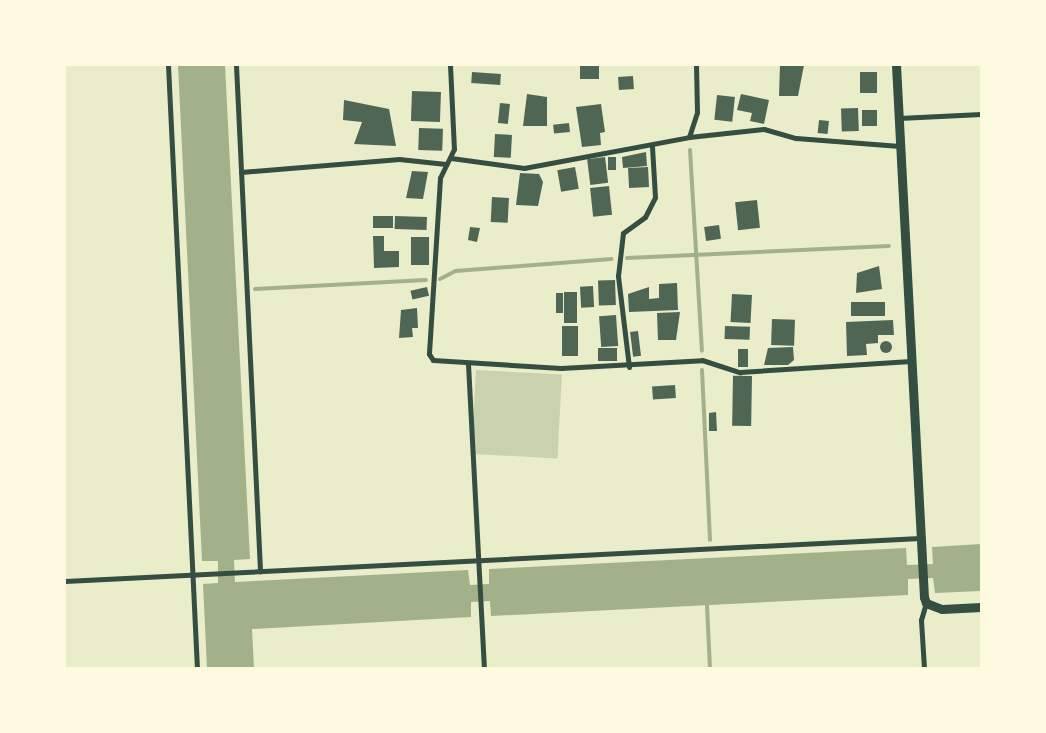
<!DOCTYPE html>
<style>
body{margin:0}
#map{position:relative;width:1046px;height:733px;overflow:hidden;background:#e9edc9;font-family:"Titillium Web",sans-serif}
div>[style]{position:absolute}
.green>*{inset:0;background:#cad2ad;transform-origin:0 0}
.water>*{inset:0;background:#a3b18a}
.stream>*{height:4px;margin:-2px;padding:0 2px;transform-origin:2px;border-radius:2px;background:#a3b18a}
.building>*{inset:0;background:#4f6655;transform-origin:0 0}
.round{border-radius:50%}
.minor>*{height:5px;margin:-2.5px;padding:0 2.5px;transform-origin:2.5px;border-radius:2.5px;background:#344e41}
.tertiary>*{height:9px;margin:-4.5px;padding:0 4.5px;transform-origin:4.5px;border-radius:4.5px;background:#344e41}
span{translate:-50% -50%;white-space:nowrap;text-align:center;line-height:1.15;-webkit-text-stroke:4.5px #fefae0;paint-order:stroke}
.frame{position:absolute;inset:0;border:66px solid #fefae0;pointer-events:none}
</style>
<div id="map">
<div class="green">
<i style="left:476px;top:370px;width:86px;height:84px;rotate:3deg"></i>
</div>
<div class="water">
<i style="clip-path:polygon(178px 65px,225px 65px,250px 559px,234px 560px,235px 582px,468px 570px,470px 585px,489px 584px,489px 569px,906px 548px,907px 565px,933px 564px,932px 547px,981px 544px,981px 591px,935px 593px,933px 578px,908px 579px,908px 595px,491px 616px,490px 601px,471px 602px,471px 617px,252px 629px,254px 668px,207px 668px,203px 584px,218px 583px,218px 561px,202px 561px)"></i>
</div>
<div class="stream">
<i style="left:690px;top:150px;width:201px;rotate:86.6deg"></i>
<i style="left:627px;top:258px;width:262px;rotate:-2.6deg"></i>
<i style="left:440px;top:279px;width:18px;rotate:-27deg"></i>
<i style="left:456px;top:271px;width:156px;rotate:-4.4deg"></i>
<i style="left:255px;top:289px;width:171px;rotate:-3deg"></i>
<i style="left:702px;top:370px;width:170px;rotate:87.3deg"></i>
<i style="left:707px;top:605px;width:63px;rotate:87.3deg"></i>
</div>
<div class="building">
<i style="left:580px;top:65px;width:19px;height:14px"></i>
<i style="clip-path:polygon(780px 65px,804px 65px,798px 96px,779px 96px)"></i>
<i style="left:472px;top:72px;width:29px;height:11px;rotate:4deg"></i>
<i style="left:860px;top:72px;width:17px;height:21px"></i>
<i style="left:633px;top:76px;width:13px;height:15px;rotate:86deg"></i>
<i style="left:412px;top:91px;width:29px;height:30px;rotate:2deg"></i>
<i style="clip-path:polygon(527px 94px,547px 97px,547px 126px,523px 126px)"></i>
<i style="clip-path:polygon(741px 94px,769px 100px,764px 124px,750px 121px,752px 113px,737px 110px)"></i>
<i style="left:717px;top:95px;width:18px;height:25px;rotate:6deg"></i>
<i style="clip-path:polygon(344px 100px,389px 109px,396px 146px,354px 144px,362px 122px,343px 120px)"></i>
<i style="left:500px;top:103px;width:10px;height:20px;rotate:6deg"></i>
<i style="clip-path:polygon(601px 104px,605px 132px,600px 133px,601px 145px,582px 147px,576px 107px)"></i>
<i style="left:858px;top:108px;width:23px;height:17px;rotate:88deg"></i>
<i style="left:877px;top:110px;width:16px;height:15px;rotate:90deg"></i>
<i style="left:819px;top:120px;width:10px;height:13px;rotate:6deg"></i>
<i style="left:569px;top:123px;width:9px;height:16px;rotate:84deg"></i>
<i style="left:419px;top:128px;width:24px;height:22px;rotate:2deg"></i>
<i style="left:495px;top:134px;width:17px;height:23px;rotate:3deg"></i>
<i style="clip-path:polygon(646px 152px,647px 166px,623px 168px,622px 157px)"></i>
<i style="left:605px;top:157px;width:26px;height:18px;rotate:83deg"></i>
<i style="left:608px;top:157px;width:8px;height:13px"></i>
<i style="left:575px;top:167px;width:22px;height:18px;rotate:80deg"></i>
<i style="left:648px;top:167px;width:20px;height:20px;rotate:87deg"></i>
<i style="clip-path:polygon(412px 171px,428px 172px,423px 199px,406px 198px)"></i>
<i style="clip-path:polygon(520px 173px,539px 174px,543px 182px,538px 206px,516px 205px)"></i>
<i style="left:609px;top:186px;width:29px;height:19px;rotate:84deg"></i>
<i style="left:492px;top:197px;width:17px;height:25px;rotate:3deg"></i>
<i style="left:757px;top:200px;width:28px;height:22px;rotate:84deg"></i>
<i style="left:373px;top:216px;width:20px;height:12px"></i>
<i style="left:395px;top:216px;width:32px;height:13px;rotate:2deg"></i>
<i style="left:719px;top:225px;width:14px;height:15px;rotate:82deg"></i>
<i style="clip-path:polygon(470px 227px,480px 228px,477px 242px,468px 240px)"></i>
<i style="clip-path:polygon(373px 236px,384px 236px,384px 251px,399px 251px,399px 267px,374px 268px)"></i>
<i style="left:411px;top:237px;width:18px;height:28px"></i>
<i style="clip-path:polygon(879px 266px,882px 289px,856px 293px,857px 273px)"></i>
<i style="left:615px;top:280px;width:25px;height:17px;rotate:88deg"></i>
<i style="clip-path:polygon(677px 283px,678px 310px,629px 312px,628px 294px,649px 287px,649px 299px,659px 298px,659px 284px)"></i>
<i style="left:593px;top:286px;width:21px;height:13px;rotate:87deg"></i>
<i style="left:427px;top:287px;width:9px;height:17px;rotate:77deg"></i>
<i style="left:564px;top:292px;width:13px;height:31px"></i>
<i style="left:556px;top:293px;width:7px;height:20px"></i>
<i style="left:732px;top:294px;width:20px;height:28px;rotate:3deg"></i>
<i style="left:851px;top:302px;width:34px;height:14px"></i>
<i style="clip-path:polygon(417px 308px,418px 328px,412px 328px,413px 337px,399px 338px,401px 310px)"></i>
<i style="clip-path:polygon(680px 312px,676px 340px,658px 340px,657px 313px)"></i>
<i style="left:616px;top:315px;width:31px;height:17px;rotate:86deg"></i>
<i style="left:772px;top:319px;width:23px;height:26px;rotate:2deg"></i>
<i style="clip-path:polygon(893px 320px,894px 335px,878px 335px,878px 343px,866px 344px,867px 355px,847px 356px,846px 322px)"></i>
<i style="left:562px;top:326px;width:16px;height:30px"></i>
<i style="left:725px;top:326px;width:25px;height:13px;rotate:2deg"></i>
<i style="left:638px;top:331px;width:25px;height:8px;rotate:83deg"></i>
<i class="round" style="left:880px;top:341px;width:12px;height:12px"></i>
<i style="clip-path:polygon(793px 347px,794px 360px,788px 365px,764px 365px,768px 348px)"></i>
<i style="left:617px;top:348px;width:13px;height:19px;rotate:90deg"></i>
<i style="left:738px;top:349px;width:10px;height:18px"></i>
<i style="left:752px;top:376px;width:50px;height:19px;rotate:91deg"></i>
<i style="left:675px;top:385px;width:13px;height:23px;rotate:86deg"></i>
<i style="clip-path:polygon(716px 412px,717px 431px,709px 431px,709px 413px)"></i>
</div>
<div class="minor">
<i style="left:168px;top:65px;width:604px;rotate:87.25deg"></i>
<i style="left:236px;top:65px;width:507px;rotate:87.28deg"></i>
<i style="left:450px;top:65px;width:84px;rotate:87.3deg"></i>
<i style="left:454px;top:149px;width:32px;rotate:116deg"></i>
<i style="left:440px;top:178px;width:176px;rotate:93.6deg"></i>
<i style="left:429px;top:354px;width:7px;rotate:56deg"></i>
<i style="left:433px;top:360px;width:128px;rotate:3.6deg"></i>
<i style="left:561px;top:368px;width:141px;rotate:-3.2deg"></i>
<i style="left:702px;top:360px;width:40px;rotate:18deg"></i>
<i style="left:740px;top:372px;width:171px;rotate:-3.7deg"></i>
<i style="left:899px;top:118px;width:82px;rotate:-2.8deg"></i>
<i style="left:689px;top:137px;width:26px;rotate:-72deg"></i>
<i style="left:697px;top:112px;width:47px;rotate:-91.2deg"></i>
<i style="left:451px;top:158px;width:74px;rotate:7.8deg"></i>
<i style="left:524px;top:168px;width:168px;rotate:-10.6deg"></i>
<i style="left:689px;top:137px;width:75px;rotate:-6.1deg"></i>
<i style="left:764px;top:129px;width:33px;rotate:16deg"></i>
<i style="left:796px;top:138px;width:104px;rotate:4.4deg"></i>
<i style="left:241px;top:172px;width:159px;rotate:-4.7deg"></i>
<i style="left:399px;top:159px;width:47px;rotate:6.1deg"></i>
<i style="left:468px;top:364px;width:304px;rotate:87deg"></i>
<i style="left:629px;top:367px;width:92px;rotate:-96.9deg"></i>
<i style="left:618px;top:276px;width:43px;rotate:-83.4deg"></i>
<i style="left:623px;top:233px;width:27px;rotate:-36deg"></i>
<i style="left:645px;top:217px;width:22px;rotate:-63deg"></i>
<i style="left:655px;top:197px;width:50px;rotate:-93.4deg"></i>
<i style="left:65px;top:581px;width:856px;rotate:-2.88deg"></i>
<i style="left:924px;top:668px;width:48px;rotate:-93.6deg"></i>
<i style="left:921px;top:620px;width:18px;rotate:-74deg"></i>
</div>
<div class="tertiary">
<i style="left:896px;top:65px;width:533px;rotate:86.99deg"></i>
<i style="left:924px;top:597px;width:6px;rotate:72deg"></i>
<i style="left:926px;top:603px;width:17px;rotate:21deg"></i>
<i style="left:942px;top:609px;width:39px;rotate:-3deg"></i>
</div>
<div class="frame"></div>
</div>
